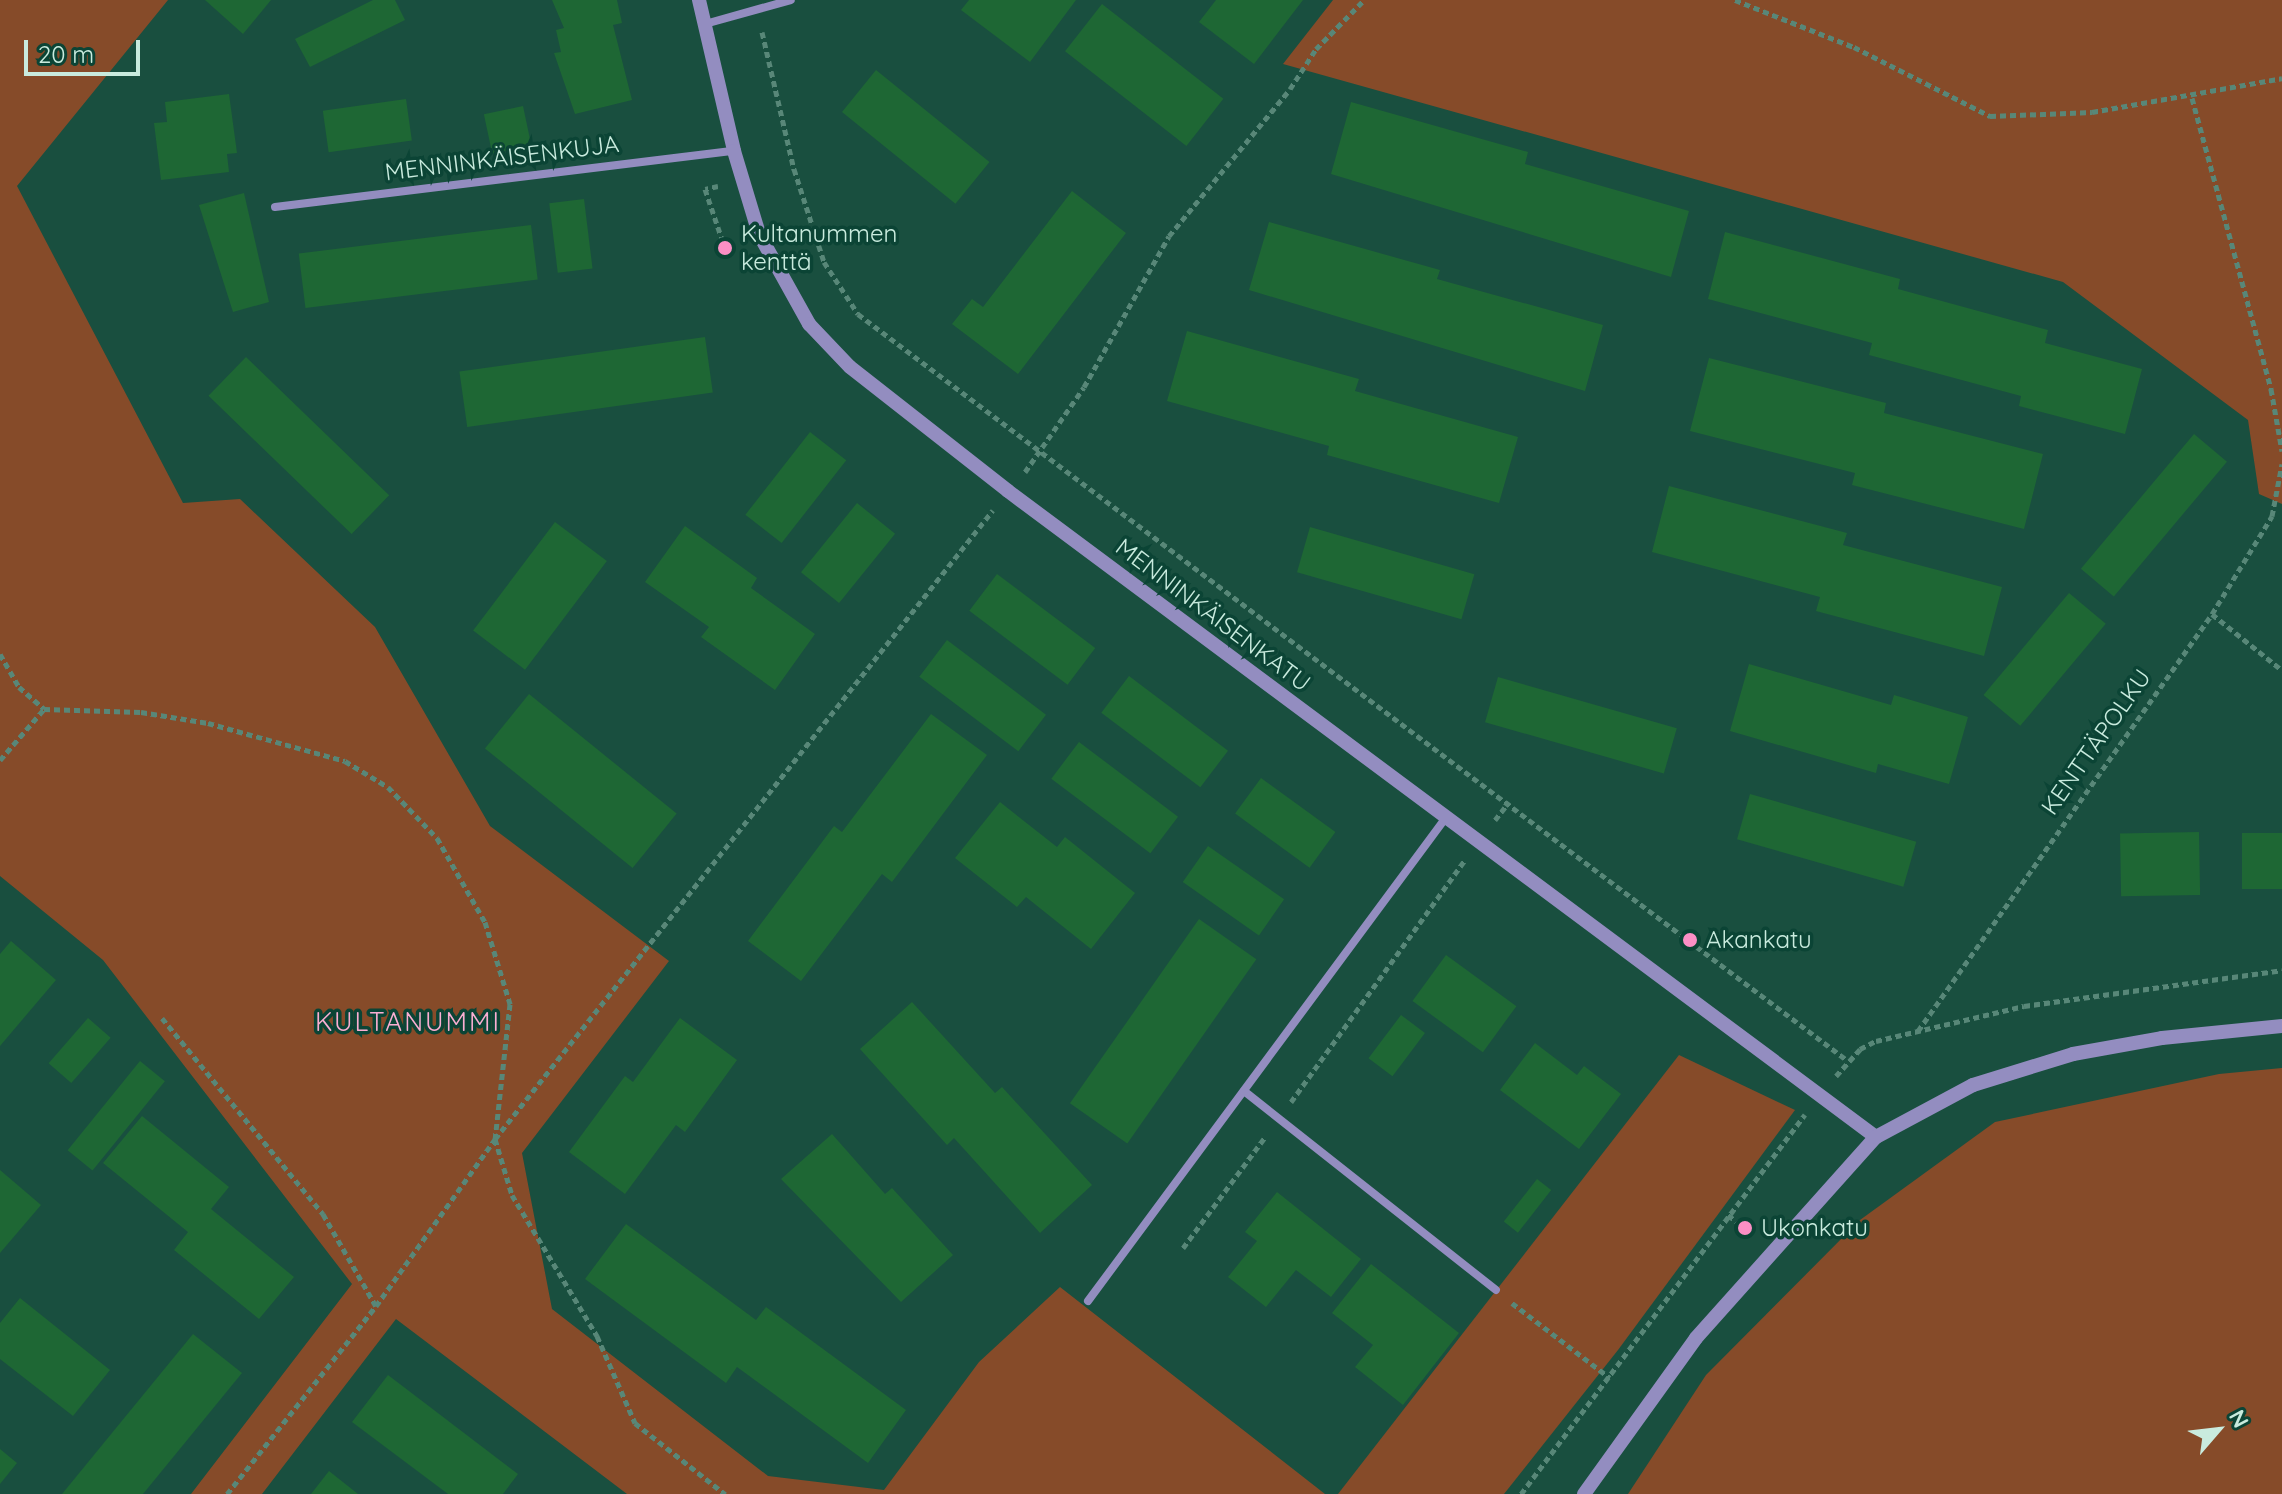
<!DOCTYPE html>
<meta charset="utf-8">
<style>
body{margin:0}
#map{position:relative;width:2282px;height:1494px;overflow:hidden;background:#194f3f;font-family:Quicksand,sans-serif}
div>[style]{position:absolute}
.green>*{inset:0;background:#864b29}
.building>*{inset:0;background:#1e6734;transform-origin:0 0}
.path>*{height:5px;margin-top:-2.5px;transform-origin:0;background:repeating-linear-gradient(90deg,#588778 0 6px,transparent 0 10px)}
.minor>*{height:8px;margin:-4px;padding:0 4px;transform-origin:4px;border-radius:4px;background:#938dc0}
.tertiary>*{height:14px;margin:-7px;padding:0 7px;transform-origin:7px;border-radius:7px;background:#938dc0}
.dots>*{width:22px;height:22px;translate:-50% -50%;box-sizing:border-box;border:4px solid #0b4435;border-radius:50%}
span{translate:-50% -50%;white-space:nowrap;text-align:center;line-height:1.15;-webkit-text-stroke:7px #0b4435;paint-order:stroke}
.street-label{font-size:24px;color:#c9ebde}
.poi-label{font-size:24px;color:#c9ebde}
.left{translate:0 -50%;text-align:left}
.neighbourhood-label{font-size:26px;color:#faaed2;letter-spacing:2px}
.north{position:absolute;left:2178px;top:1390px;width:80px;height:80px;-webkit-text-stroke:6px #0b4435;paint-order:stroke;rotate:62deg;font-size:22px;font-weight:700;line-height:32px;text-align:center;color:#c9ebde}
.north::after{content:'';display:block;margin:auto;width:28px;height:36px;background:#c9ebde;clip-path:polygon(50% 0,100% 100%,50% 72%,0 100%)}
.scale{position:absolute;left:24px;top:40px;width:116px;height:36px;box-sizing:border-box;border:4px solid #c9ebde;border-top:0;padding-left:10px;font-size:24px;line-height:28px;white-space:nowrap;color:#c9ebde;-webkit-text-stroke:6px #0b4435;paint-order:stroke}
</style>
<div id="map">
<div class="green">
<i style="clip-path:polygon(0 0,168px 0,17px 186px,183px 503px,240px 499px,375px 627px,490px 826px,669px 961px,522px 1153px,552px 1309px,768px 1476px,884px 1490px,979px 1362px,1060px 1287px,1325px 1494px,627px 1494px,396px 1319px,262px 1494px,191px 1494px,352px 1284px,103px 960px,0 876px)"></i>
<i style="clip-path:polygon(1333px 0,2282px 0,2282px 504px,2259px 494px,2248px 420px,2063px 282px,1283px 64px)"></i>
<i style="clip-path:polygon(1679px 1055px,1795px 1110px,1618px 1350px,1504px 1494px,1338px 1494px)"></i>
<i style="clip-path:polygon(2282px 1068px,2282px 1494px,1628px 1494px,1706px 1375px,1860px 1220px,1995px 1122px,2219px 1074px)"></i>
</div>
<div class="building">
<i style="clip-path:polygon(205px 0,271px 0,243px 34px)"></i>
<i style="clip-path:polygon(373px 0,395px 0,405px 20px,310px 67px,295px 39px)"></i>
<i style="clip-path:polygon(552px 0,617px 0,622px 23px,613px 25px,632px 100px,575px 114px,554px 53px,561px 52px,556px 30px,564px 28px)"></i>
<i style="clip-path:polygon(969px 0,1076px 0,1030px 62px,961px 10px)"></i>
<i style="clip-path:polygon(1216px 0,1303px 0,1254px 64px,1199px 22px)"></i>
<i style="left:1102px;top:4px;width:154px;height:60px;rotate:38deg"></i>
<i style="left:876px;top:70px;width:146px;height:54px;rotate:39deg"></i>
<i style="clip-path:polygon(229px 94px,237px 153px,227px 154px,229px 172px,161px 180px,154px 123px,167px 122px,165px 102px)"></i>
<i style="left:406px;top:99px;width:42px;height:84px;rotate:82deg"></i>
<i style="clip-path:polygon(1351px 102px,1528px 152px,1525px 164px,1689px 211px,1671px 277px,1331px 174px)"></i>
<i style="left:523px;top:106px;width:40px;height:40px;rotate:78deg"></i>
<i style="clip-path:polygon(1072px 191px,1126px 233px,1018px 374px,952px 324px,972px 299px,983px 307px)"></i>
<i style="clip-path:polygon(244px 193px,269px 302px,233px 312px,199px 205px)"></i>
<i style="left:584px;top:199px;width:70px;height:35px;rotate:83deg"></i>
<i style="clip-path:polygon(1269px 222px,1440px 270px,1437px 279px,1603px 325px,1585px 391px,1249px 290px)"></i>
<i style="left:531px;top:225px;width:55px;height:234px;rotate:83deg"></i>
<i style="clip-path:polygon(1725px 232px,1900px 279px,1898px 289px,2048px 330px,2045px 343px,2142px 369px,2125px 434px,2019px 406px,2021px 396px,1869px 355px,1872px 343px,1708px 299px)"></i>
<i style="clip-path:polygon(1187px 331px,1359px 379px,1355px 391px,1518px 437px,1499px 503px,1327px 455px,1329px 446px,1167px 401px)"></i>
<i style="left:705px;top:337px;width:56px;height:248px;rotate:82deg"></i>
<i style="left:246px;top:357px;width:199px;height:54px;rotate:44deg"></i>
<i style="clip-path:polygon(1709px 358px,1886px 403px,1884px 413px,2043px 454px,2024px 529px,1852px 485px,1855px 473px,1690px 431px)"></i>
<i style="left:810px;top:432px;width:46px;height:105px;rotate:38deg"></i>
<i style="left:2194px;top:434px;width:43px;height:176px;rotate:40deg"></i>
<i style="clip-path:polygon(1669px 486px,1847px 533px,1843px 545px,2002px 587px,1984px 656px,1816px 611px,1820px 597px,1652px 552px)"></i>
<i style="left:857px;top:503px;width:49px;height:89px;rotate:39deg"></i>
<i style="left:555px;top:522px;width:65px;height:136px;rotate:37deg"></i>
<i style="clip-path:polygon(685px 526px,757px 578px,751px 588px,815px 634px,775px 690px,701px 637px,709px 627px,645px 582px)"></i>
<i style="left:1310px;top:527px;width:171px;height:47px;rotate:16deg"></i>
<i style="left:997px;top:574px;width:123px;height:46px;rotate:37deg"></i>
<i style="left:2069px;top:593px;width:48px;height:133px;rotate:40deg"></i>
<i style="left:947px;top:640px;width:124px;height:46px;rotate:37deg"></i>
<i style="clip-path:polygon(1749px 664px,1891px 705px,1894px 695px,1968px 717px,1949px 784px,1878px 764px,1876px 773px,1730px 731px)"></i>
<i style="left:1129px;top:676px;width:124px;height:46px;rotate:37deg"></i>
<i style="left:1498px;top:677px;width:186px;height:47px;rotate:16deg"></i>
<i style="left:529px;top:694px;width:190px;height:70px;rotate:39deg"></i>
<i style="clip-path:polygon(931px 714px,987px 755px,892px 882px,882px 874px,801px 981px,748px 941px,834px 826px,842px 832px)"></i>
<i style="left:1079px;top:742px;width:124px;height:46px;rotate:37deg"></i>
<i style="left:1261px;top:778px;width:92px;height:44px;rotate:36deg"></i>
<i style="left:1750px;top:794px;width:173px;height:47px;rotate:16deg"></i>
<i style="clip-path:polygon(1000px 802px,1057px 847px,1065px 837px,1135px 893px,1091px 949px,1026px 897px,1017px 907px,955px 858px)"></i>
<i style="left:2199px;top:832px;width:63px;height:79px;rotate:89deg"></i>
<i style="left:2242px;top:833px;width:40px;height:56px"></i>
<i style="left:1208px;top:846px;width:93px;height:44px;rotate:35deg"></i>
<i style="left:1199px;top:919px;width:70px;height:225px;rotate:35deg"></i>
<i style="clip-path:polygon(11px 941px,56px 980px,0 1046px,0 954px)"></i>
<i style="left:1446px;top:955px;width:87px;height:57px;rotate:36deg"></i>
<i style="clip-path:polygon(912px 1002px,995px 1093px,1002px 1087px,1092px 1185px,1040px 1233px,954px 1138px,947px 1145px,860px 1049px)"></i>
<i style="left:1401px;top:1015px;width:30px;height:54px;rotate:37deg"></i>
<i style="left:88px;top:1018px;width:30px;height:60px;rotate:41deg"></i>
<i style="clip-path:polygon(680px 1018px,737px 1060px,685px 1132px,676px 1125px,625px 1194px,569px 1152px,625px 1076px,633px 1082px)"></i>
<i style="clip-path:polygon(1535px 1043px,1577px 1075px,1584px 1066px,1621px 1094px,1579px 1149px,1500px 1090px)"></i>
<i style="left:140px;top:1061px;width:32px;height:115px;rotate:39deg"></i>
<i style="clip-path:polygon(142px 1116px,229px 1187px,211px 1209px,294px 1277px,259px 1319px,174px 1250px,188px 1232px,103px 1163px)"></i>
<i style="clip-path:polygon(832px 1134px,885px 1194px,892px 1188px,953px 1255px,901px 1302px,781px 1179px)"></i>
<i style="clip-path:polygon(0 1170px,41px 1205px,0 1253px)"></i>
<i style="left:1537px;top:1179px;width:18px;height:54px;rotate:38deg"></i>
<i style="clip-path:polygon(1277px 1192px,1361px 1259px,1331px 1297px,1296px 1270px,1266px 1307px,1228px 1277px,1257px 1241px,1245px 1232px)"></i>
<i style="clip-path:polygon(626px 1224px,756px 1320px,766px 1307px,906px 1410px,868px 1463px,737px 1367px,726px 1383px,585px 1279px)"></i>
<i style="clip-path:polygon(1371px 1264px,1459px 1333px,1403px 1405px,1355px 1367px,1373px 1345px,1332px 1313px)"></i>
<i style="clip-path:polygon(20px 1298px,110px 1370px,73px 1416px,0 1359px,0 1323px)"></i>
<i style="clip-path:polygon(193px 1334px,242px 1373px,143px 1494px,62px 1494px)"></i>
<i style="clip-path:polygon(388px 1375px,518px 1474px,503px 1494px,448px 1494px,352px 1422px)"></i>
<i style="clip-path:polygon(0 1449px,17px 1463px,0 1484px)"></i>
<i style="clip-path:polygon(329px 1471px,358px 1494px,311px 1494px)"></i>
</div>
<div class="path">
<i style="left:1735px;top:0;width:128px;rotate:21.6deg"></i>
<i style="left:1854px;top:47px;width:153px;rotate:26.9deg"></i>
<i style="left:1990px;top:116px;width:102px;rotate:-2.2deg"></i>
<i style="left:2092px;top:112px;width:193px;rotate:-10.1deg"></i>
<i style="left:762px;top:32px;width:141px;rotate:76.9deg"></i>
<i style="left:794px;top:169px;width:98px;rotate:72.1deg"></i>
<i style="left:824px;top:262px;width:62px;rotate:56.8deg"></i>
<i style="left:858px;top:314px;width:1239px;rotate:37.03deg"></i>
<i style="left:2192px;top:98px;width:302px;rotate:74.8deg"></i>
<i style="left:2271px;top:389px;width:63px;rotate:79.9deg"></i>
<i style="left:718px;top:186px;width:13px;rotate:167deg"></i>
<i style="left:705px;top:189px;width:62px;rotate:71.3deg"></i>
<i style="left:1025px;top:472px;width:103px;rotate:-55.2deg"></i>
<i style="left:1084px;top:387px;width:173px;rotate:-60.6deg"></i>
<i style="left:1169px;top:236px;width:190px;rotate:-50.5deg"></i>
<i style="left:1290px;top:89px;width:48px;rotate:-57deg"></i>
<i style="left:1316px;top:49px;width:69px;rotate:-45.6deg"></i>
<i style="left:2212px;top:614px;width:90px;rotate:38.7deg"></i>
<i style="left:0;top:654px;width:38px;rotate:60deg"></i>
<i style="left:19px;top:687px;width:33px;rotate:41deg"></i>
<i style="left:44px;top:709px;width:97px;rotate:1.8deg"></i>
<i style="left:141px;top:712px;width:68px;rotate:9.3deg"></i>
<i style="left:208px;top:723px;width:142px;rotate:15.5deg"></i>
<i style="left:345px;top:761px;width:50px;rotate:31.2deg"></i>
<i style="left:388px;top:787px;width:71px;rotate:46.1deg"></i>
<i style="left:437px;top:838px;width:97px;rotate:60.3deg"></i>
<i style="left:485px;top:922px;width:86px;rotate:73deg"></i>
<i style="left:510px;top:1004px;width:136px;rotate:96.3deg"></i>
<i style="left:495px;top:1139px;width:59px;rotate:73.1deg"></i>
<i style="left:512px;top:1195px;width:165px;rotate:58.9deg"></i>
<i style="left:597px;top:1336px;width:95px;rotate:66.4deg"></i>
<i style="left:635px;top:1423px;width:115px;rotate:38.3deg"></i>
<i style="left:0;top:760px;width:67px;rotate:-49.2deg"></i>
<i style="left:1495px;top:820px;width:23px;rotate:-52deg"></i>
<i style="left:162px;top:1018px;width:254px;rotate:50.6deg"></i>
<i style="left:323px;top:1214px;width:106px;rotate:60.1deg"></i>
<i style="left:1918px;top:1031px;width:510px;rotate:-54.81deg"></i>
<i style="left:2212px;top:614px;width:115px;rotate:-58.5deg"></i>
<i style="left:2272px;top:516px;width:53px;rotate:-79.1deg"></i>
<i style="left:1836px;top:1076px;width:36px;rotate:-48deg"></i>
<i style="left:1860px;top:1049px;width:18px;rotate:-27deg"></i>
<i style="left:1876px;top:1041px;width:152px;rotate:-13.3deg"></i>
<i style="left:2024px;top:1006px;width:260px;rotate:-7.9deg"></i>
<i style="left:1291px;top:1102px;width:298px;rotate:-54.3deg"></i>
<i style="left:1728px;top:1215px;width:21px;rotate:37deg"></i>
<i style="left:1183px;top:1248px;width:139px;rotate:-53.5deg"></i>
<i style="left:1512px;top:1303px;width:123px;rotate:37.4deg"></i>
<i style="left:227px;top:1494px;width:240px;rotate:-51.6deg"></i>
<i style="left:376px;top:1306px;width:205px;rotate:-54.5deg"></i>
<i style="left:495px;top:1139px;width:802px;rotate:-51.63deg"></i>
<i style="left:1521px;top:1494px;width:474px;rotate:-53.2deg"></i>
</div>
<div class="minor">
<i style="left:705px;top:24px;width:89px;rotate:-15.6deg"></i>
<i style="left:275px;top:207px;width:462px;rotate:-7deg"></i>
<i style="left:1244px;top:1091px;width:321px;rotate:38.3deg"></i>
<i style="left:1088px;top:1301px;width:603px;rotate:-53.49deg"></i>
</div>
<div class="tertiary">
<i style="left:699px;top:0;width:155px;rotate:76.9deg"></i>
<i style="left:734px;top:151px;width:87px;rotate:73.2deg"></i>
<i style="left:759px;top:234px;width:103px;rotate:60.9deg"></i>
<i style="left:809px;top:324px;width:59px;rotate:46.4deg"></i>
<i style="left:850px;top:367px;width:201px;rotate:38.1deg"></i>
<i style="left:1008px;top:491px;width:1082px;rotate:36.66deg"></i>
<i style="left:1584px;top:1494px;width:192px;rotate:-54.3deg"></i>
<i style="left:1696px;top:1338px;width:270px;rotate:-48.2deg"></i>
<i style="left:1876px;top:1137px;width:110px;rotate:-28.2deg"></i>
<i style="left:1973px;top:1085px;width:105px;rotate:-17.2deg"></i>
<i style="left:2073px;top:1054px;width:90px;rotate:-10.2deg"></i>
<i style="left:2162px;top:1038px;width:121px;rotate:-5.7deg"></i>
</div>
<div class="dots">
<i style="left:725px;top:248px;background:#fb8fc5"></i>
<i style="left:1690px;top:940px;background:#fb8fc5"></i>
<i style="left:1745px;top:1228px;background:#fb8fc5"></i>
</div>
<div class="street-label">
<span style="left:502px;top:158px;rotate:-7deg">MENNINKÄISENKUJA</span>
<span style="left:1213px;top:615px;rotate:37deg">MENNINKÄISENKATU</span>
<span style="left:2096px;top:742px;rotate:-55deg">KENTTÄPOLKU</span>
</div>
<div class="poi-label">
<span class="left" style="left:741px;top:248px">Kultanummen<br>kenttä</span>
<span class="left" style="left:1706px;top:940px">Akankatu</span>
<span class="left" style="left:1761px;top:1228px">Ukonkatu</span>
</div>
<div class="neighbourhood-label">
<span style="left:408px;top:1022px">KULTANUMMI</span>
</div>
<div class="north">N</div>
<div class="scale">20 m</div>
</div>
